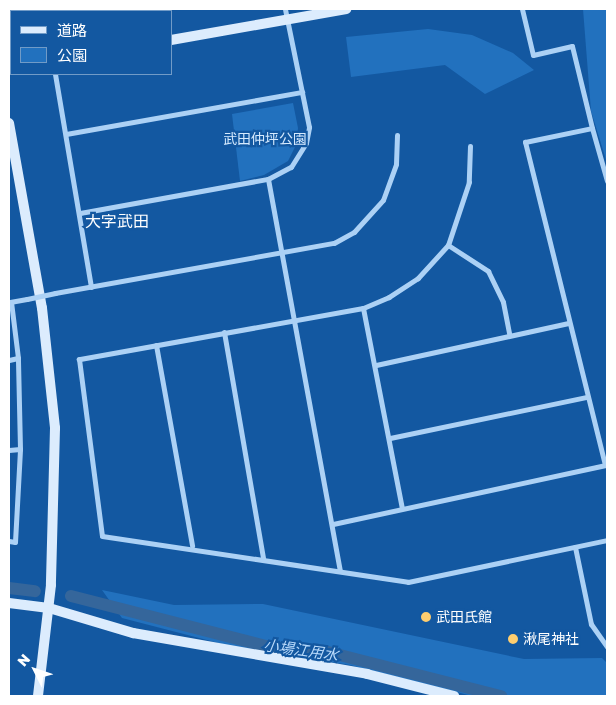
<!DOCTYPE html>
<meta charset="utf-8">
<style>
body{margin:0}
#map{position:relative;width:616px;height:705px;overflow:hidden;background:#1358a1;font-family:"Golos Text","Noto Sans JP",sans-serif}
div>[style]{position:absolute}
.green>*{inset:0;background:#2271be}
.canal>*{height:12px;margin:-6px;padding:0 6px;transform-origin:6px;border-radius:6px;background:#35669b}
.street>*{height:5px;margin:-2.5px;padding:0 2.5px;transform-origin:2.5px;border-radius:2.5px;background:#acd1f5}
.secondary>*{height:10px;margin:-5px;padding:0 5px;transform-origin:5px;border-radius:5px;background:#dcecfd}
.street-bridge>*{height:5px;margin:-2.5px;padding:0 2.5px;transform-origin:2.5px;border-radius:2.5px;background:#acd1f5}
.dots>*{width:14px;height:14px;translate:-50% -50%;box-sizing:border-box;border:2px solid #1358a1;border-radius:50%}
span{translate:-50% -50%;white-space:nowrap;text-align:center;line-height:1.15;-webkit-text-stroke:4.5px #1358a1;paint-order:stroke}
.park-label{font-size:14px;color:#d5eafe}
.poi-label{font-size:14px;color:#fff}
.left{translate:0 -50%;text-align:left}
.water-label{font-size:15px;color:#b9dafb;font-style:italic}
.quarter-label{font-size:16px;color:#fff}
.frame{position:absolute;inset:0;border:10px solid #fff;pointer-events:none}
.legend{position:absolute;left:10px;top:10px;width:162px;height:65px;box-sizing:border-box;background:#1358a1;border:1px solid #719bc7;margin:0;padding:6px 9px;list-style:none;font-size:15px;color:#fff}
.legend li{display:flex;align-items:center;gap:10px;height:25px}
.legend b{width:25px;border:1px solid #719bc7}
.north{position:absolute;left:10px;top:645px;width:50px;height:50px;-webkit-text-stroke:4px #1358a1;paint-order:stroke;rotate:311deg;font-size:14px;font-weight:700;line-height:20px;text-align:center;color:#fff}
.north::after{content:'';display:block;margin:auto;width:18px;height:22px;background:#fff;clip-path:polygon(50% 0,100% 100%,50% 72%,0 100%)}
</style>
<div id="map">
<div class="green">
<i style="clip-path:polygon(583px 9px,607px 9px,607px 163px,591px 111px)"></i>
<i style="clip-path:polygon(428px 29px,472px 35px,513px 53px,534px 70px,485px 94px,445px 65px,351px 77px,346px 37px)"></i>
<i style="clip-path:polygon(293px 103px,298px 128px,296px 145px,288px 161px,264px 175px,240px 181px,232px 114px)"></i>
<i style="clip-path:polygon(102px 590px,174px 605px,263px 604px,524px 659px,602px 658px,607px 663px,607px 696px,472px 696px,350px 665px,230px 646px,122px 618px)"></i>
</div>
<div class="canal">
<i style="left:9px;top:588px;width:26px;rotate:7deg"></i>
<i style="left:71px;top:596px;width:210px;rotate:14.4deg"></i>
<i style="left:274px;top:648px;width:50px;rotate:3.4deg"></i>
<i style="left:324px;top:651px;width:183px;rotate:14.3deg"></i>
</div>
<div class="street">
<i style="left:43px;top:9px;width:2px;rotate:63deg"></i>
<i style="left:522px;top:9px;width:47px;rotate:76.6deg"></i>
<i style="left:533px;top:55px;width:40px;rotate:-13deg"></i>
<i style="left:572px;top:46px;width:84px;rotate:76.3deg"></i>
<i style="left:55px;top:74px;width:216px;rotate:80.4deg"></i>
<i style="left:66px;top:134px;width:240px;rotate:-10.1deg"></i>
<i style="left:470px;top:146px;width:36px;rotate:92deg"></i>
<i style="left:469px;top:182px;width:66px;rotate:108.4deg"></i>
<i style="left:448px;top:245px;width:45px;rotate:132.3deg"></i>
<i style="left:418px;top:278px;width:35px;rotate:147deg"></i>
<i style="left:389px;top:297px;width:28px;rotate:157deg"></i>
<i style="left:363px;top:308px;width:289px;rotate:169.8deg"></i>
<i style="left:79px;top:359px;width:178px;rotate:82.6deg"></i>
<i style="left:102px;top:536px;width:309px;rotate:8.5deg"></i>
<i style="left:408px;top:582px;width:203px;rotate:-11.9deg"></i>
<i style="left:268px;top:179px;width:398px;rotate:79.6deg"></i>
<i style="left:80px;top:213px;width:191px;rotate:-10.3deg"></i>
<i style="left:268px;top:179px;width:26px;rotate:-28deg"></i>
<i style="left:291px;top:167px;width:28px;rotate:-58deg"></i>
<i style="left:306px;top:143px;width:16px;rotate:-79deg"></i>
<i style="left:309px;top:127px;width:120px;rotate:-101.5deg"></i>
<i style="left:448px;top:245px;width:48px;rotate:33deg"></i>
<i style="left:488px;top:271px;width:34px;rotate:64deg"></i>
<i style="left:503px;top:302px;width:33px;rotate:79deg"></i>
<i style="left:55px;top:293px;width:283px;rotate:-10.2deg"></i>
<i style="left:334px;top:243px;width:23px;rotate:-29deg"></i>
<i style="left:354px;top:232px;width:43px;rotate:-47.8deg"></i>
<i style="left:383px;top:200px;width:38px;rotate:-70deg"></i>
<i style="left:396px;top:164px;width:29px;rotate:-88deg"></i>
<i style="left:10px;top:302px;width:17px;rotate:-10deg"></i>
<i style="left:363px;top:308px;width:204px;rotate:79deg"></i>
<i style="left:224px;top:332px;width:229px;rotate:80.2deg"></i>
<i style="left:156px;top:345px;width:204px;rotate:79.8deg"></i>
<i style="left:9px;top:360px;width:9px;rotate:-13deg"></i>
<i style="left:376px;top:365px;width:197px;rotate:-12.3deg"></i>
<i style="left:390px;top:438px;width:200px;rotate:-11.8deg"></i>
<i style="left:9px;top:450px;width:11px;rotate:-5deg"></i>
<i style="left:605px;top:465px;width:333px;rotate:-103.9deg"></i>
<i style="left:525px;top:142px;width:68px;rotate:-11.8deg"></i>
<i style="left:592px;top:128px;width:55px;rotate:74.2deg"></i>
<i style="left:333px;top:524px;width:279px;rotate:-12.2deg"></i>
<i style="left:9px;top:541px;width:6px;rotate:9deg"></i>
<i style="left:15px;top:542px;width:93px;rotate:-86.9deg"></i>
<i style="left:20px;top:449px;width:91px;rotate:-91.3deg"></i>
<i style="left:18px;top:358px;width:56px;rotate:-97.1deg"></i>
<i style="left:575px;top:547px;width:79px;rotate:78.3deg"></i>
<i style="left:591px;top:624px;width:28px;rotate:55deg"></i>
</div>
<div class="secondary">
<i style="left:171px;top:40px;width:178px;rotate:-10deg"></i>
<i style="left:9px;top:123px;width:188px;rotate:79.9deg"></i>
<i style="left:42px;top:308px;width:121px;rotate:83.8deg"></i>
<i style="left:55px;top:428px;width:157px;rotate:91.5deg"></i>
<i style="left:51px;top:585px;width:112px;rotate:96.7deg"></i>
<i style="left:9px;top:603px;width:40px;rotate:7.1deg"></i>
<i style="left:49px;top:608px;width:88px;rotate:16.6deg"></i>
<i style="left:133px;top:633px;width:238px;rotate:9.9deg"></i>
<i style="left:367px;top:674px;width:90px;rotate:14.2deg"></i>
</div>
<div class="street-bridge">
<i style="left:27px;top:299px;width:29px;rotate:-12deg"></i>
</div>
<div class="dots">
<i style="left:426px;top:617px;background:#ffce6f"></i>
<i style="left:513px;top:639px;background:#ffce6f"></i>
</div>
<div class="park-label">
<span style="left:265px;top:139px">武田仲坪公園</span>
</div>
<div class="poi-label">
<span class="left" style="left:436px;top:617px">武田氏館</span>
<span class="left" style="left:523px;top:639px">湫尾神社</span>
</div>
<div class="water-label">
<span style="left:301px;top:650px;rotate:8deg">小場江用水</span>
</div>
<div class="quarter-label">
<span style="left:117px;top:221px">大字武田</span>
</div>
<div class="frame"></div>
<ul class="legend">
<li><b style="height:6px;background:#dcecfd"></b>道路</li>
<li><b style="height:14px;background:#2271be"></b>公園</li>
</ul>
<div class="north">N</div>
</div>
